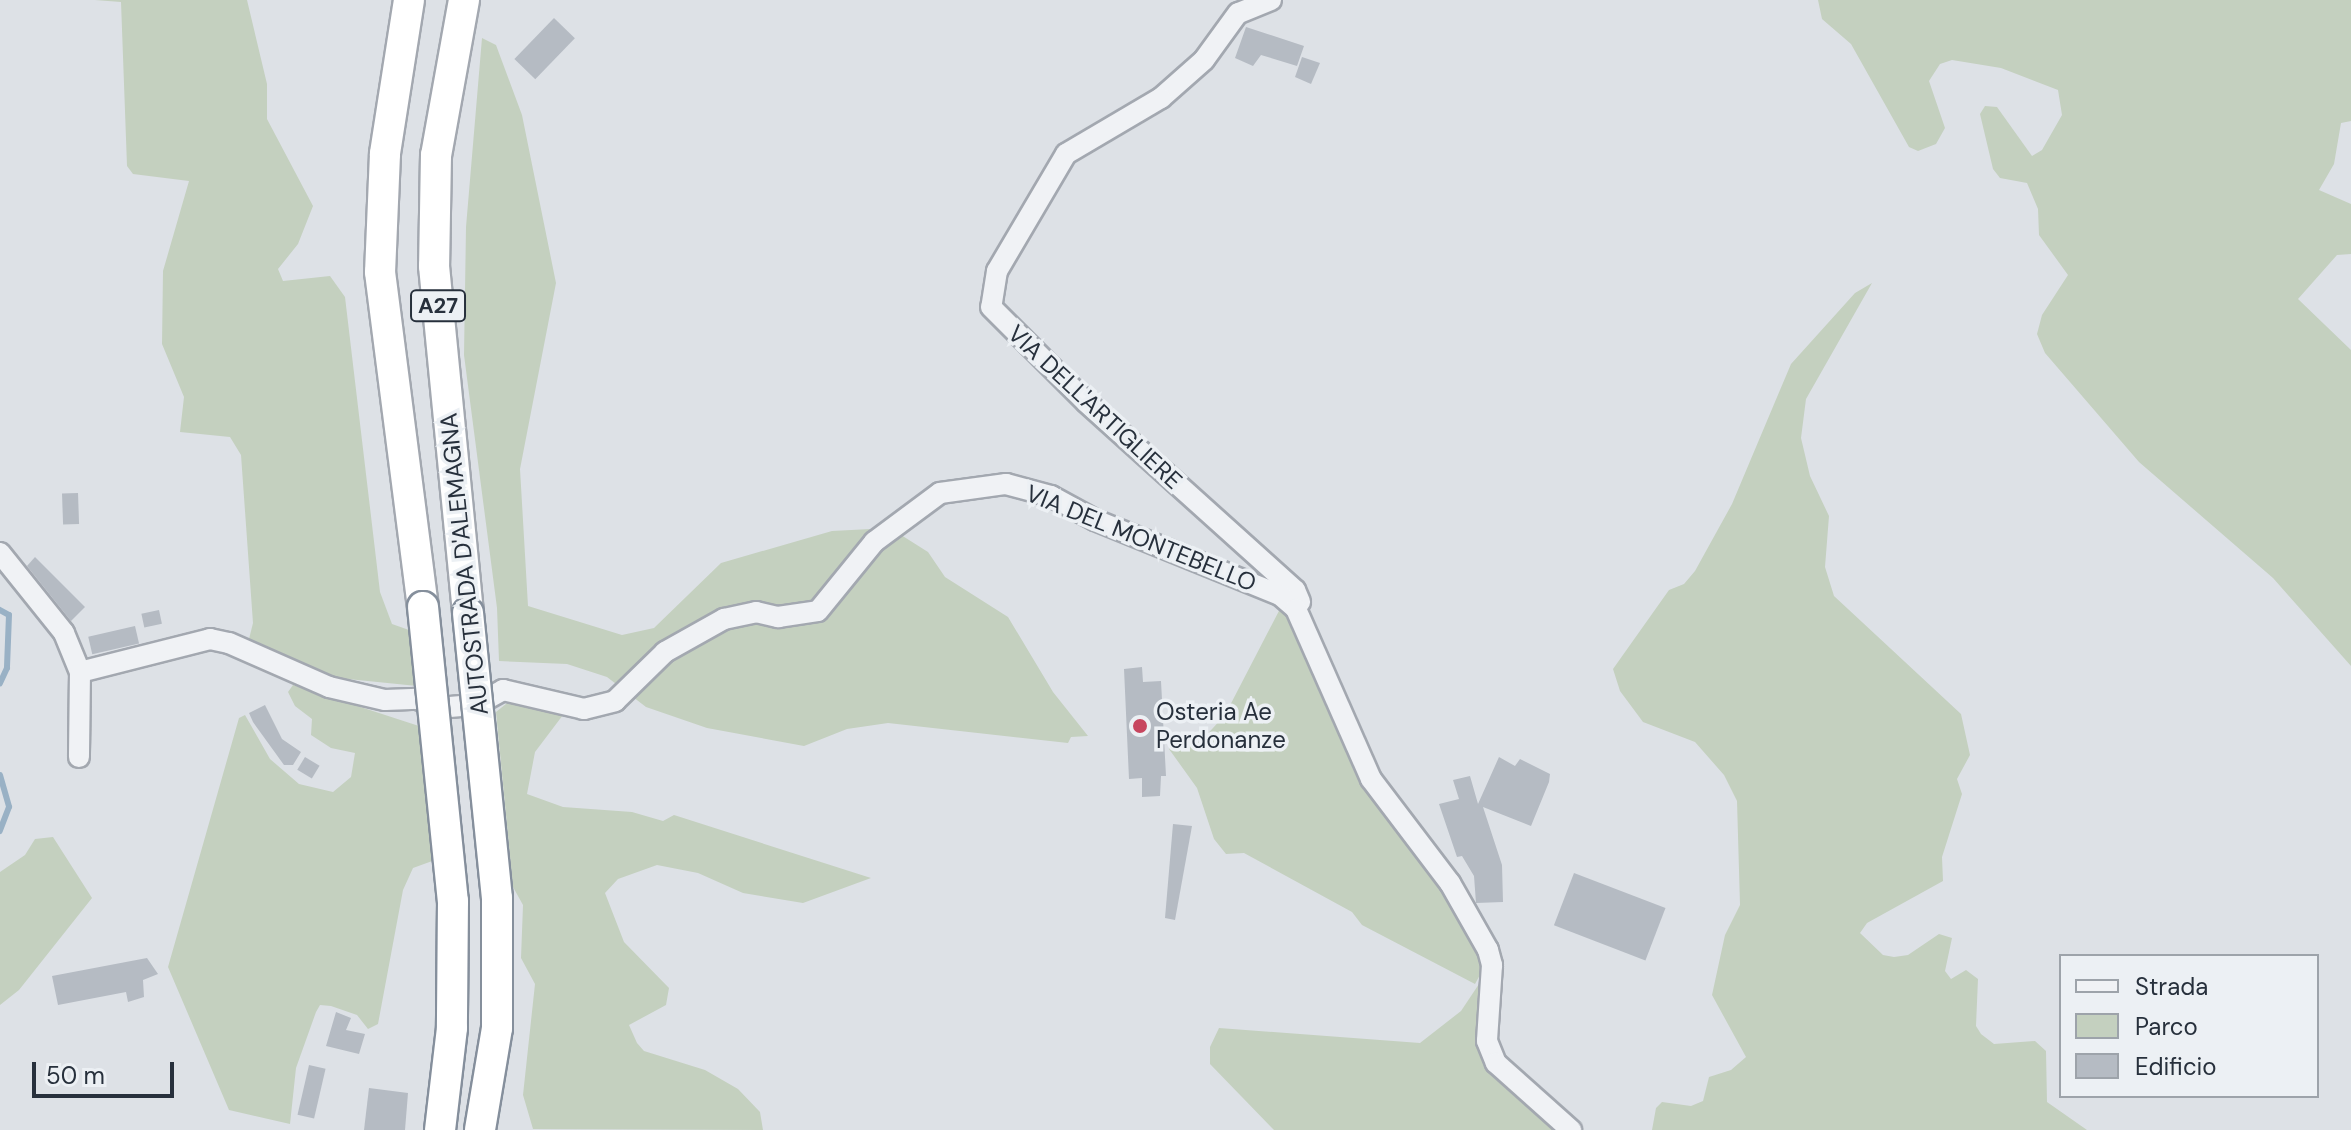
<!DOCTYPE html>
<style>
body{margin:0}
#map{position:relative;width:2351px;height:1130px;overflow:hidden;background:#dde1e6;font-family:"DM Sans",sans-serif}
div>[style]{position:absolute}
.green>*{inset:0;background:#c4d0bf}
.stream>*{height:6px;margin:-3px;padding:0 3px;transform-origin:3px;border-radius:3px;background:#99b1c5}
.building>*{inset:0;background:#b5bbc3;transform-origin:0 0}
.roads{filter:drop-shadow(2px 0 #a3a8b0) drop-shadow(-2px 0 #a3a8b0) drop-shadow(0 2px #a3a8b0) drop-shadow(0 -2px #a3a8b0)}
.minor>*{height:20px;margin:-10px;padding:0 10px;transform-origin:10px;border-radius:10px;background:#f0f2f5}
.highway>*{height:30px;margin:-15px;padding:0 15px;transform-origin:15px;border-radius:15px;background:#fff}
.bridges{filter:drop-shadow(2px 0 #858f9c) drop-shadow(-2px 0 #858f9c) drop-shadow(0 2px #858f9c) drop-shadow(0 -2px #858f9c)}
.highway-bridge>*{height:30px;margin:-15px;padding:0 15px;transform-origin:15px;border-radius:15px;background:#fff}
.dots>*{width:22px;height:22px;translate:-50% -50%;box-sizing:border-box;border:4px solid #ecf0f4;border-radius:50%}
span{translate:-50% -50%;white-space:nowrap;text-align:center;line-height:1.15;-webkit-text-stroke:7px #ecf0f4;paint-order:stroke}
.shield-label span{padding:2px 6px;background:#ecf0f4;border:2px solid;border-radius:6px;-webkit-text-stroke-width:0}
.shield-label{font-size:22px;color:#27303c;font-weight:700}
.street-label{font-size:24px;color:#27303c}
.poi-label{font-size:24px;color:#27303c}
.left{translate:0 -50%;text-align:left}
.legend{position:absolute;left:2059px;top:954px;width:260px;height:144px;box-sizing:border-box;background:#ecf0f4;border:2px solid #9da3aa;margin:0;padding:10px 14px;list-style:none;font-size:24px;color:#27303c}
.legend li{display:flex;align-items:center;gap:16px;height:40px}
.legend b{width:40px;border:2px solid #9da3aa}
.scale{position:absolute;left:32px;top:1062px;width:142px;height:36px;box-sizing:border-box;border:4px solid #27303c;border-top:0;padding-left:10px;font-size:24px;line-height:28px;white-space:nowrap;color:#27303c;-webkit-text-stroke:6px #ecf0f4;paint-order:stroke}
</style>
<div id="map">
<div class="green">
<i style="clip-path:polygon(95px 0,247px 0,267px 84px,267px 119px,313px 206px,298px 244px,278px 269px,283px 281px,330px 276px,345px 297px,380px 592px,392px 624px,409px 630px,417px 686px,338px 678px,248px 643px,253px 623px,241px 455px,230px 437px,180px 432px,184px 397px,162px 344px,163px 271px,189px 181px,133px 174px,127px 166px,121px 2px)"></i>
<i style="clip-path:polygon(1818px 0,2351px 0,2351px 121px,2341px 123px,2334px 164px,2319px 190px,2351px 204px,2351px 254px,2337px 255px,2298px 299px,2351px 350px,2351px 666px,2273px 578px,2139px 462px,2045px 353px,2037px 334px,2042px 315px,2068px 275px,2039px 235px,2038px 209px,2027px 183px,2000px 178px,1993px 169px,1980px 114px,1985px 106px,1997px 107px,2032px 156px,2042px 150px,2062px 115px,2058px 90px,2001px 68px,1952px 60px,1940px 64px,1929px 81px,1945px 128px,1936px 144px,1918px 151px,1909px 147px,1851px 44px,1822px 19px)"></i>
<i style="clip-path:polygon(482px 38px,496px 45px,522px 115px,556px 283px,520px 469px,528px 606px,622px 635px,654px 628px,721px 563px,832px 531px,890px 528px,928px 552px,945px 577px,1008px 617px,1053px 692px,1088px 736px,1071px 737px,1068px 743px,888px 723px,847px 729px,804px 746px,707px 728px,646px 707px,607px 677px,567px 664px,499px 661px,497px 608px,464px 355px,466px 227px)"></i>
<i style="clip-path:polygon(1872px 283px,1806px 399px,1801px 438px,1810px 476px,1829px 516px,1825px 567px,1834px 596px,1961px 714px,1970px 755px,1957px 779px,1962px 794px,1942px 857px,1943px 881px,1867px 923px,1860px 933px,1883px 955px,1894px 957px,1908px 955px,1939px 934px,1952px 938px,1945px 971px,1951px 979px,1966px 970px,1978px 979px,1976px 1026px,1981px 1034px,1994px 1044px,2035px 1041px,2046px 1051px,2047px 1102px,2087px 1130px,1652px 1130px,1656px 1108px,1662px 1102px,1691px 1106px,1703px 1101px,1709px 1077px,1731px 1070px,1746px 1057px,1712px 995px,1725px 935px,1740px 905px,1737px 801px,1724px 775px,1695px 742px,1643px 722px,1620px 691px,1613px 669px,1669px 590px,1684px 584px,1695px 571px,1732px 504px,1791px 364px,1855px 293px)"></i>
<i style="clip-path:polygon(1281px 607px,1295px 620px,1338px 708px,1486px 964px,1475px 984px,1362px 925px,1352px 912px,1244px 853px,1226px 854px,1214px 839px,1197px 788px,1169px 749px,1170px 742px,1200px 742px,1225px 715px)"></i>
<i style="clip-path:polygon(293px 685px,422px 727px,435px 860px,413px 868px,403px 890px,378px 1024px,368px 1029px,357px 1015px,331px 1006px,320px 1005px,316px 1012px,296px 1068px,290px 1124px,229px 1110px,168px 967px,239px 718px,245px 715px,270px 759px,299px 784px,333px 792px,351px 777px,355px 753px,331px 748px,311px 735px,312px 719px,295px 706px,288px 692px)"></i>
<i style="clip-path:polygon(511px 700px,569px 707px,535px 752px,527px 794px,563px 807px,632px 812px,663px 821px,674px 815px,871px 878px,803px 903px,743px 893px,698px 873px,657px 865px,618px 879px,605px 893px,624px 942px,669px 988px,666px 1005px,629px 1025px,637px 1043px,644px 1051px,705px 1070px,738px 1089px,760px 1112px,763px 1130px,533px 1129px,523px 1095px,535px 984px,521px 958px,523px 905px,513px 887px,496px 712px)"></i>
<i style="clip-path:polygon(53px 837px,92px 898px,19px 990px,0 1005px,0 872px,25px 855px,35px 839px)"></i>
<i style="clip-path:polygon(1483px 978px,1495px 1073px,1525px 1104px,1564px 1130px,1274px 1130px,1210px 1064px,1210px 1047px,1219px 1028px,1420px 1043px,1461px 1011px)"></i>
</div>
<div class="stream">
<i style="left:0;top:610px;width:10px;rotate:29deg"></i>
<i style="left:9px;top:615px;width:53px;rotate:92.2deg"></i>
<i style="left:7px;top:668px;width:17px;rotate:115deg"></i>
<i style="left:0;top:775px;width:33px;rotate:74deg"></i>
<i style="left:9px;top:807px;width:26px;rotate:111deg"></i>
</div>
<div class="building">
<i style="left:554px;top:18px;width:29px;height:57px;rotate:44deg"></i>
<i style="clip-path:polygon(1246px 27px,1304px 46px,1297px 66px,1261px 55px,1253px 66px,1235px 58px)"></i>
<i style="clip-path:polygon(1302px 57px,1320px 63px,1311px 84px,1295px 77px)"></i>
<i style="left:78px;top:493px;width:31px;height:16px;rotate:88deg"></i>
<i style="clip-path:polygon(35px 557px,85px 607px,71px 621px,27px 566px)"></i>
<i style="left:159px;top:610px;width:14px;height:18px;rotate:78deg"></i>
<i style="left:135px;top:626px;width:18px;height:48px;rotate:77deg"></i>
<i style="clip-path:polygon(1142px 667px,1143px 682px,1161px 681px,1166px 776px,1161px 776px,1160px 796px,1142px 797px,1142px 778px,1129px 779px,1124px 669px)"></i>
<i style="clip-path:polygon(265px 705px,282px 739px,301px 752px,293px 765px,284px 765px,253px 722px,249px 713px)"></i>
<i style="left:305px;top:757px;width:17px;height:15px;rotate:31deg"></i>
<i style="clip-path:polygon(1499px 757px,1515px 766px,1520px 759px,1550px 774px,1549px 782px,1531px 826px,1483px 807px,1502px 865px,1503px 902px,1476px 903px,1474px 876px,1462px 856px,1457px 857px,1439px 804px,1459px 799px,1453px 780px,1470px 776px,1478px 804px)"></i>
<i style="clip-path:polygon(1173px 824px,1192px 826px,1175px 920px,1165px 918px)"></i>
<i style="left:1574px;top:873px;width:98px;height:56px;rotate:21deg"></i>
<i style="clip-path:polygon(147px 958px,158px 974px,143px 980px,144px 997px,128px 1002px,126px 992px,58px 1005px,52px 976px)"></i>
<i style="clip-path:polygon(336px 1012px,351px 1018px,346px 1030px,365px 1034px,359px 1054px,326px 1046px)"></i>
<i style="left:309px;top:1065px;width:17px;height:51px;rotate:13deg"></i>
<i style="clip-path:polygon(369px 1088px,408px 1093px,405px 1130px,364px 1130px)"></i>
</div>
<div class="roads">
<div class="minor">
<i style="left:1271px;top:0;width:35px;rotate:158deg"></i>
<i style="left:1238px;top:13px;width:58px;rotate:125.9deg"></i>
<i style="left:1204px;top:60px;width:57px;rotate:138.5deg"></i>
<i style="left:1161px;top:98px;width:110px;rotate:149.5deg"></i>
<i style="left:1066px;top:154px;width:136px;rotate:120.5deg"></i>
<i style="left:997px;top:271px;width:36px;rotate:99deg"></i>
<i style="left:991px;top:307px;width:134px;rotate:45deg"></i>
<i style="left:1086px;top:402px;width:281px;rotate:42deg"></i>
<i style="left:1295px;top:590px;width:13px;rotate:67deg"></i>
<i style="left:0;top:553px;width:102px;rotate:51.3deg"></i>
<i style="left:64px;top:633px;width:42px;rotate:67.7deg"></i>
<i style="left:80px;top:672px;width:85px;rotate:90.7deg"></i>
<i style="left:80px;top:672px;width:134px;rotate:-14.2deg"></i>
<i style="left:210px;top:639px;width:19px;rotate:12deg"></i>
<i style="left:229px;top:643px;width:109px;rotate:23.7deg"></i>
<i style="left:329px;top:687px;width:57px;rotate:13.1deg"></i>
<i style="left:385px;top:700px;width:33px;rotate:-2deg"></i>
<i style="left:418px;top:699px;width:22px;rotate:24deg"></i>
<i style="left:438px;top:708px;width:38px;rotate:-5deg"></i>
<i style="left:476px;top:705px;width:31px;rotate:-29deg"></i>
<i style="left:503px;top:690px;width:83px;rotate:13.2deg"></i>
<i style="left:584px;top:709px;width:32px;rotate:-14deg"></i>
<i style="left:615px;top:701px;width:70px;rotate:-44.4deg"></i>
<i style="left:665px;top:652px;width:68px;rotate:-29.2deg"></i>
<i style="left:724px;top:619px;width:33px;rotate:-12deg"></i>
<i style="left:756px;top:612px;width:23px;rotate:13deg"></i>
<i style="left:778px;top:617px;width:40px;rotate:-8.5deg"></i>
<i style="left:818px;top:611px;width:89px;rotate:-50.9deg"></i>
<i style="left:874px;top:542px;width:82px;rotate:-36.6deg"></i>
<i style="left:940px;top:493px;width:67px;rotate:-7.8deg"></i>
<i style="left:1006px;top:484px;width:47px;rotate:14.9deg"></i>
<i style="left:1051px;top:496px;width:50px;rotate:28.6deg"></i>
<i style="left:1095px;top:520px;width:200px;rotate:22.1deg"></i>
<i style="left:1280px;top:595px;width:21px;rotate:41deg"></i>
<i style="left:1296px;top:609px;width:186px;rotate:66.2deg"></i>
<i style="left:1371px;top:779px;width:131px;rotate:52.8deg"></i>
<i style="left:1450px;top:883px;width:77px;rotate:60.4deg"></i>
<i style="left:1488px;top:950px;width:16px;rotate:75deg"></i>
<i style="left:1492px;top:965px;width:76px;rotate:93.8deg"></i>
<i style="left:1487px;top:1041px;width:24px;rotate:68deg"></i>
<i style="left:1496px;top:1063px;width:101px;rotate:41.8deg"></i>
</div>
<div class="highway">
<i style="left:409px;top:0;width:156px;rotate:98.9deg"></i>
<i style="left:385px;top:154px;width:118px;rotate:92.4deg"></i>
<i style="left:380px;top:272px;width:338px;rotate:82.7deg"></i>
<i style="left:464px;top:0;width:158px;rotate:100.2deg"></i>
<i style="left:436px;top:155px;width:111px;rotate:91deg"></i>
<i style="left:434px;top:266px;width:349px;rotate:84.4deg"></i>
</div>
</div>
<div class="bridges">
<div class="highway-bridge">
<i style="left:423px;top:607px;width:296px;rotate:84.2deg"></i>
<i style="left:453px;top:901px;width:127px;rotate:90.5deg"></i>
<i style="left:452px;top:1028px;width:103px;rotate:96.7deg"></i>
<i style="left:468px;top:613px;width:286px;rotate:84.2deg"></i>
<i style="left:497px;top:898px;width:130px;rotate:90deg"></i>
<i style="left:497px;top:1028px;width:103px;rotate:99.5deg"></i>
</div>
</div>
<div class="dots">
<i style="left:1140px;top:726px;background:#c7465f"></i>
</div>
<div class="shield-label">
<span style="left:438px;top:306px">A27</span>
</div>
<div class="street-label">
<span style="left:1095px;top:407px;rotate:43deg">VIA DELL'ARTIGLIERE</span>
<span style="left:1141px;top:538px;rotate:22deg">VIA DEL MONTEBELLO</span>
<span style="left:464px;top:564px;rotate:-96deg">AUTOSTRADA D'ALEMAGNA</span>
</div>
<div class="poi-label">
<span class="left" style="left:1156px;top:726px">Osteria Ae<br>Perdonanze</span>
</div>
<ul class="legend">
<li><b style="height:10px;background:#f0f2f5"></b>Strada</li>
<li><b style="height:22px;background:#c4d0bf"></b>Parco</li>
<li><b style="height:22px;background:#b5bbc3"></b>Edificio</li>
</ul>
<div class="scale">50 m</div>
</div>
